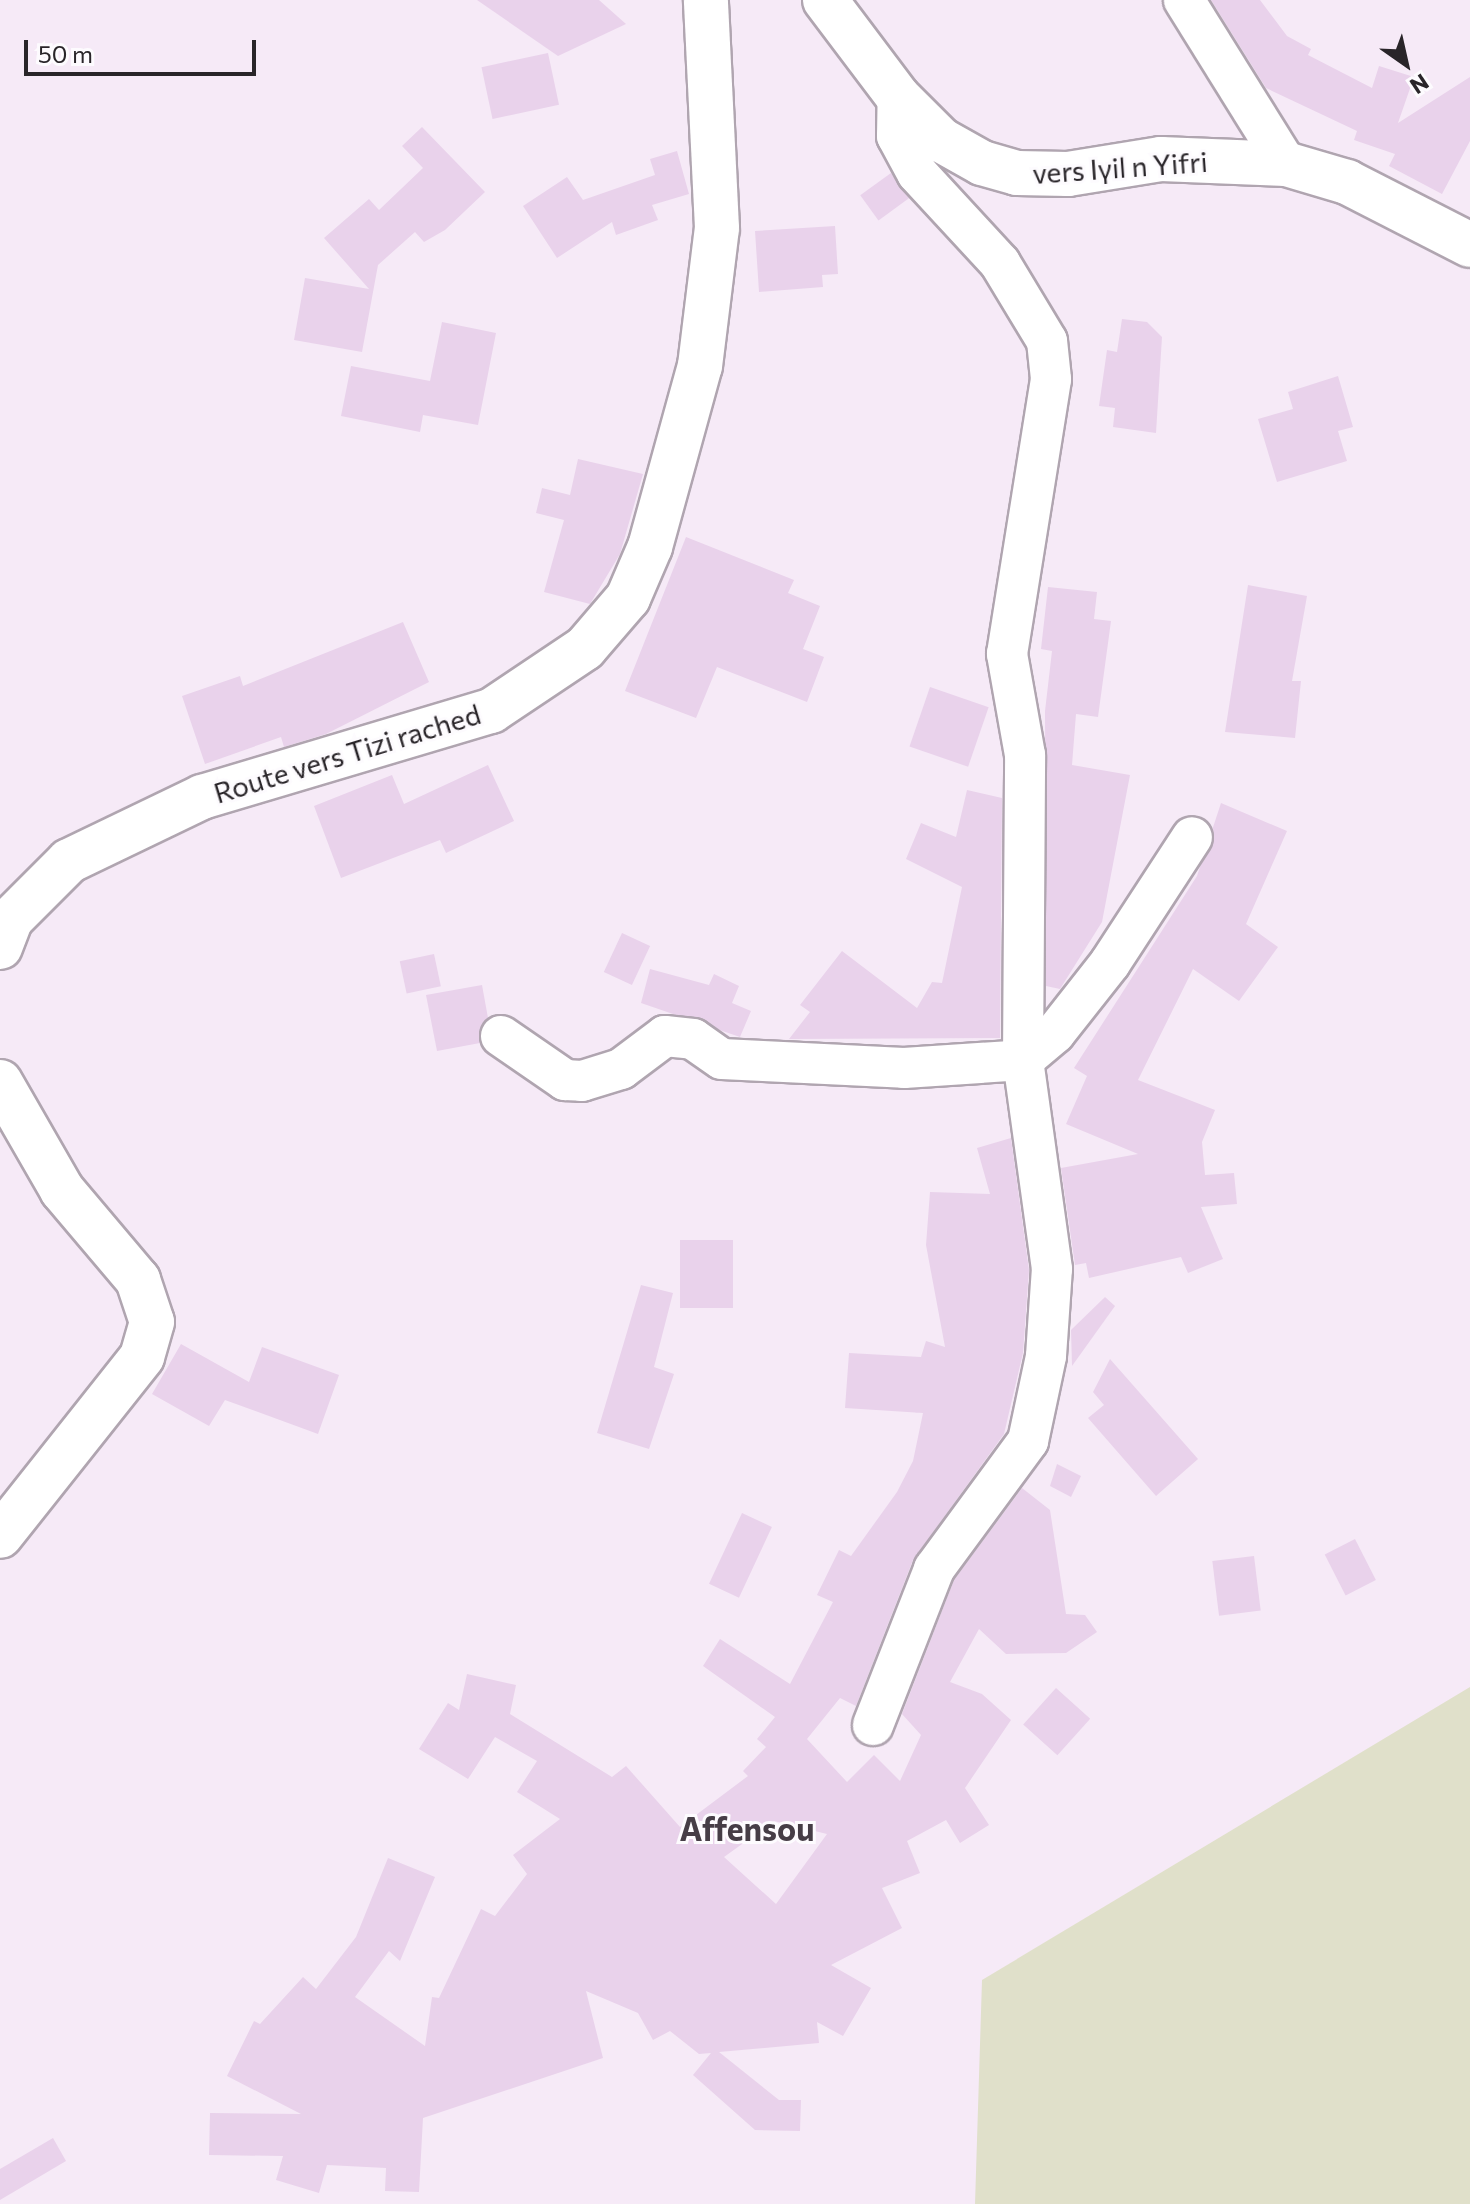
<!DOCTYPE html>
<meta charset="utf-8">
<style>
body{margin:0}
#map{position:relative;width:1470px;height:2204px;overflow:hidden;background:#f6eaf7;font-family:Commissioner,sans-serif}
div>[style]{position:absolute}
.green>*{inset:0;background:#e0e0ca}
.building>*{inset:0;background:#e9d2eb;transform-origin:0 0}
.roads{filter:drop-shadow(2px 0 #b0a5b0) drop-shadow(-2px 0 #b0a5b0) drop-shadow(0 2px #b0a5b0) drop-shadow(0 -2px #b0a5b0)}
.minor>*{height:40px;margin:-20px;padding:0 20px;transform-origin:20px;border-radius:20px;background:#fff}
.major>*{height:44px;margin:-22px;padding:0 22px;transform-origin:22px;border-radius:22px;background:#fff}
span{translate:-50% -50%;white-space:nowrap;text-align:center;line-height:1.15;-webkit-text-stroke:6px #fdfbfe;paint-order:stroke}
.street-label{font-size:28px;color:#292529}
.quarter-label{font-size:32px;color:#463d46;font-weight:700}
.north{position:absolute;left:1366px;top:24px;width:80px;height:80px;-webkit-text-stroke:6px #fdfbfe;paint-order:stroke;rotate:146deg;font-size:22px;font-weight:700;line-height:32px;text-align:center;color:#292529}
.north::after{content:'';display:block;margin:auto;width:28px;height:36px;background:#292529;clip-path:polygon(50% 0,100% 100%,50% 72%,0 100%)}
.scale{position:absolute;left:24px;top:40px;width:232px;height:36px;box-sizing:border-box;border:4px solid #292529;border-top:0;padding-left:10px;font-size:24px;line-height:28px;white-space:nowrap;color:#292529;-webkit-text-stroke:6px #fdfbfe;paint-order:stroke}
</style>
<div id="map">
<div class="green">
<i style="clip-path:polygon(1470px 1687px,1470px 2204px,975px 2204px,982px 1980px)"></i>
</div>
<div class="building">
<i style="clip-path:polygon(477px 0,599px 0,626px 24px,558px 56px)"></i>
<i style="clip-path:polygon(1211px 0,1260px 0,1287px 36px,1311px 49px,1308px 55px,1372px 88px,1379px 66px,1414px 77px,1398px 123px,1470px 77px,1470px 141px,1442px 194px,1389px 166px,1395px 154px,1354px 140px,1357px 131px,1266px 88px)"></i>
<i style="left:548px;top:53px;width:53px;height:68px;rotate:78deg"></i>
<i style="clip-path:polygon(422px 127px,485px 192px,445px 230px,424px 242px,415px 232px,378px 265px,362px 352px,294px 340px,305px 278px,369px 289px,324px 238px,369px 199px,379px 210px,423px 168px,402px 146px)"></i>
<i style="clip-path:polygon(677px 151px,689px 194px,652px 205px,658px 220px,616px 235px,612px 222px,557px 258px,523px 206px,567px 177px,583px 200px,655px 175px,650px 159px)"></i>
<i style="left:891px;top:173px;width:31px;height:38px;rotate:54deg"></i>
<i style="clip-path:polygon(835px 226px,838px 274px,822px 275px,823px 287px,759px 292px,755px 231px)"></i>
<i style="clip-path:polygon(1122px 319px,1147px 322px,1162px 337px,1156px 433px,1113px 427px,1115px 408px,1099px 406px,1107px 350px,1117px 352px)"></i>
<i style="clip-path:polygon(442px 322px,496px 333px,478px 425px,423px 415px,420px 432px,341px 416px,351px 366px,430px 381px)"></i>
<i style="clip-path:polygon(1338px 376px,1353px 427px,1338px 431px,1347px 461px,1277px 482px,1258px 419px,1293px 409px,1288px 392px)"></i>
<i style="clip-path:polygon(578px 459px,643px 474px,620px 554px,590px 604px,544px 592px,564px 520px,536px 513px,542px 488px,570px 495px)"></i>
<i style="clip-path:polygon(686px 537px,794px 580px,788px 593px,820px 606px,803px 649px,824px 657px,807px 702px,717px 667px,696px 718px,625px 691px)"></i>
<i style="clip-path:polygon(1248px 585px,1307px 596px,1292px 681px,1301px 681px,1295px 738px,1225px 732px)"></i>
<i style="clip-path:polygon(1048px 587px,1097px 592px,1094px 619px,1111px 621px,1098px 717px,1076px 714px,1072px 765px,1130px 775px,1102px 922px,1060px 989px,1046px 986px,1045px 711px,1052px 651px,1041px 649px)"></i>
<i style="clip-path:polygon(403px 622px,429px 682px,326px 734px,284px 747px,281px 737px,205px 764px,182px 696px,240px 676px,243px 686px)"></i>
<i style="left:930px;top:687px;width:62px;height:63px;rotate:19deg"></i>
<i style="clip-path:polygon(488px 765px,514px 821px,446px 853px,440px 840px,341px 878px,314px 806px,392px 775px,404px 804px)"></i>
<i style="clip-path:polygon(967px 790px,1002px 798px,1000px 1038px,789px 1039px,810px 1012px,800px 1005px,842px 951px,917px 1008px,932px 982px,942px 983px,962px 887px,906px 859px,921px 823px,956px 837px)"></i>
<i style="clip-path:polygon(1221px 803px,1287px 831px,1246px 924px,1278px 947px,1239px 1001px,1193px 969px,1138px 1080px,1215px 1110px,1202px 1142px,1205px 1175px,1234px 1173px,1237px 1204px,1201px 1207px,1223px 1259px,1188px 1273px,1181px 1257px,1089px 1278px,1086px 1263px,1075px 1265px,1061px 1168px,1138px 1154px,1066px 1124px,1087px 1076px,1074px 1068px,1197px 876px)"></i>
<i style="left:622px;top:933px;width:31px;height:43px;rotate:25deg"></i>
<i style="left:434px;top:954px;width:33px;height:35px;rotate:78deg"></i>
<i style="clip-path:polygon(650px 969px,709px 985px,714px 974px,739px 986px,732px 1003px,751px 1011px,740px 1037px,641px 1003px)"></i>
<i style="clip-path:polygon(482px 985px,488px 1018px,480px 1043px,437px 1051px,426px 995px)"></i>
<i style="clip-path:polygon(evenodd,1011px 1138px,1029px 1270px,1023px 1353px,1004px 1434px,913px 1560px,856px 1706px,840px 1698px,807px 1739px,847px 1782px,874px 1755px,900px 1781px,921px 1735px,902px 1714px,954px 1580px,1022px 1488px,1050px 1510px,1066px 1614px,1085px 1615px,1097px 1632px,1066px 1653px,1006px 1654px,979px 1629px,950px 1682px,982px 1694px,1011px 1720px,965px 1788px,989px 1825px,960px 1843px,946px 1820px,907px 1841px,920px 1873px,882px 1888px,902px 1928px,831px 1965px,871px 1988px,843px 2036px,817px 2022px,819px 2043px,719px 2052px,779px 2100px,801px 2100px,800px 2131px,755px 2130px,693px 2075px,711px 2053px,699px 2054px,670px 2031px,653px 2040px,638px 2013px,586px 1991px,603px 2058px,423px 2118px,419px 2192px,385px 2191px,386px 2168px,327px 2165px,319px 2193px,276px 2180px,283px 2156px,209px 2155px,210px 2113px,301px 2114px,227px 2076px,254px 2021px,260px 2024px,303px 1977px,316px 1989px,356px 1937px,388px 1858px,435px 1877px,400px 1961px,389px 1951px,355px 1997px,425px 2046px,432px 1997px,439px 1998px,481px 1909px,495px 1916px,527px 1874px,513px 1855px,560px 1819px,517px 1792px,537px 1761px,495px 1737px,468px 1779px,419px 1749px,448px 1703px,459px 1710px,467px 1674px,516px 1685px,510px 1714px,612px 1777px,626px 1766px,680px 1827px,748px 1776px,743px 1771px,766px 1747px,757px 1739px,775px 1717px,703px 1666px,720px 1639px,790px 1684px,833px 1602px,817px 1595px,839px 1550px,851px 1556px,897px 1492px,913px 1461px,923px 1413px,845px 1408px,849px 1353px,921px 1357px,926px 1341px,945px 1347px,926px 1245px,930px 1192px,990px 1194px,977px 1148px,1011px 1138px,774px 1821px,827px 1834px,776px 1904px,724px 1857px,774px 1821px)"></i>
<i style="left:733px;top:1240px;width:68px;height:53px;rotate:90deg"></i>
<i style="clip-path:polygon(641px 1285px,673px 1293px,654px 1367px,674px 1374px,649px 1449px,597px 1433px)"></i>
<i style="clip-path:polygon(1105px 1297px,1115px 1306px,1072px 1366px,1071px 1330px)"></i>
<i style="clip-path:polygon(181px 1344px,249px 1382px,262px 1347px,339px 1375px,318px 1434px,225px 1400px,209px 1426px,152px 1394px)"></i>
<i style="clip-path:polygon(1110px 1359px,1198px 1459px,1156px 1496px,1088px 1418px,1104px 1405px,1093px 1392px)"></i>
<i style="clip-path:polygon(1057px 1464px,1081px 1476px,1071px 1497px,1050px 1486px)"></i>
<i style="left:742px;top:1513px;width:33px;height:78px;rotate:25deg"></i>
<i style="left:1355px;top:1539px;width:46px;height:34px;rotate:63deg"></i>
<i style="left:1254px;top:1556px;width:55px;height:42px;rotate:83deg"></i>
<i style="left:1056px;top:1688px;width:46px;height:49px;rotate:42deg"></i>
<i style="clip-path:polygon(53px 2138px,66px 2161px,0 2200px,0 2169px)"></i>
</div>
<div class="roads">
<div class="minor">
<i style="left:1184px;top:0;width:193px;rotate:58.1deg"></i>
<i style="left:501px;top:1036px;width:78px;rotate:34.5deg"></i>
<i style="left:565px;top:1080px;width:17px;rotate:3deg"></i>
<i style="left:582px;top:1081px;width:41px;rotate:-17.1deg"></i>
<i style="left:621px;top:1069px;width:55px;rotate:-36.9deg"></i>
<i style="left:665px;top:1036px;width:28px;rotate:6deg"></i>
<i style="left:693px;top:1039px;width:35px;rotate:35deg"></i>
<i style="left:722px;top:1059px;width:182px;rotate:2.8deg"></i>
<i style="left:904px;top:1068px;width:119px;rotate:-3.8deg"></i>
<i style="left:1023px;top:1060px;width:42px;rotate:-40.2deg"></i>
<i style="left:1055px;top:1033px;width:89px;rotate:-51.8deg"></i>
<i style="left:1110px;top:963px;width:150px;rotate:-56.9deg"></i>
<i style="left:873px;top:1725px;width:168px;rotate:-68.6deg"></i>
<i style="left:934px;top:1569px;width:159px;rotate:-53.7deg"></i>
<i style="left:1028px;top:1441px;width:87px;rotate:-78deg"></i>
<i style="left:1046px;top:1356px;width:87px;rotate:-86.1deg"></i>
<i style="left:1052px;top:1269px;width:211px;rotate:-97.9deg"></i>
<i style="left:1023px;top:1060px;width:305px;rotate:-89.6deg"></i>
<i style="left:1025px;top:755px;width:103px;rotate:-100.1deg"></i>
<i style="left:1007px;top:654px;width:278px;rotate:-80.9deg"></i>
<i style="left:1051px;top:379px;width:38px;rotate:-96deg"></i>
<i style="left:1047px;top:341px;width:91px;rotate:-121.1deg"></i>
<i style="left:1000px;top:263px;width:122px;rotate:-132.7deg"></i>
<i style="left:917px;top:173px;width:42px;rotate:-118.4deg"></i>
<i style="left:897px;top:136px;width:39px;rotate:-89deg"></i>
</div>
<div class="major">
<i style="left:825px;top:0;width:121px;rotate:53deg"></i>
<i style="left:898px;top:97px;width:61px;rotate:45deg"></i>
<i style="left:941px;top:140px;width:47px;rotate:29.3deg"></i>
<i style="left:982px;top:163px;width:36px;rotate:16deg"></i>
<i style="left:1017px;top:173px;width:51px;rotate:1.1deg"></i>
<i style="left:1068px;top:174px;width:94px;rotate:-9.2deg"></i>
<i style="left:1161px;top:159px;width:125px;rotate:2.3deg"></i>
<i style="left:1286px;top:164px;width:64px;rotate:16.4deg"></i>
<i style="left:1347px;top:182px;width:138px;rotate:27.1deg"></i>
<i style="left:0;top:947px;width:30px;rotate:-69deg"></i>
<i style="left:11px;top:919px;width:82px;rotate:-45deg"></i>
<i style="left:69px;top:861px;width:148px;rotate:-25.7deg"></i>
<i style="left:202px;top:797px;width:302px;rotate:-16.6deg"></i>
<i style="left:491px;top:711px;width:113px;rotate:-33.8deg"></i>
<i style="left:585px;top:648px;width:66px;rotate:-49.3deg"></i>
<i style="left:628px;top:598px;width:56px;rotate:-66.7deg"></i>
<i style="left:650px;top:547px;width:188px;rotate:-74.6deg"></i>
<i style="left:700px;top:366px;width:139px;rotate:-83deg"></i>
<i style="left:717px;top:228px;width:228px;rotate:-92.8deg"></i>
<i style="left:0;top:1082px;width:125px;rotate:60.1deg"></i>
<i style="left:62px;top:1190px;width:118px;rotate:49.8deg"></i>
<i style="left:138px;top:1280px;width:44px;rotate:71.6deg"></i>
<i style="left:152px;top:1322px;width:36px;rotate:106deg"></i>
<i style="left:142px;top:1357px;width:228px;rotate:128.4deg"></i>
</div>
</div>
<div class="street-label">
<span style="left:1120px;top:167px;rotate:-4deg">vers Iγil n Yifri</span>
<span style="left:347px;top:753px;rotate:-17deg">Route vers Tizi rached</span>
</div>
<div class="quarter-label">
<span style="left:747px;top:1828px">Affensou</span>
</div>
<div class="north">N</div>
<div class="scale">50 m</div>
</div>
